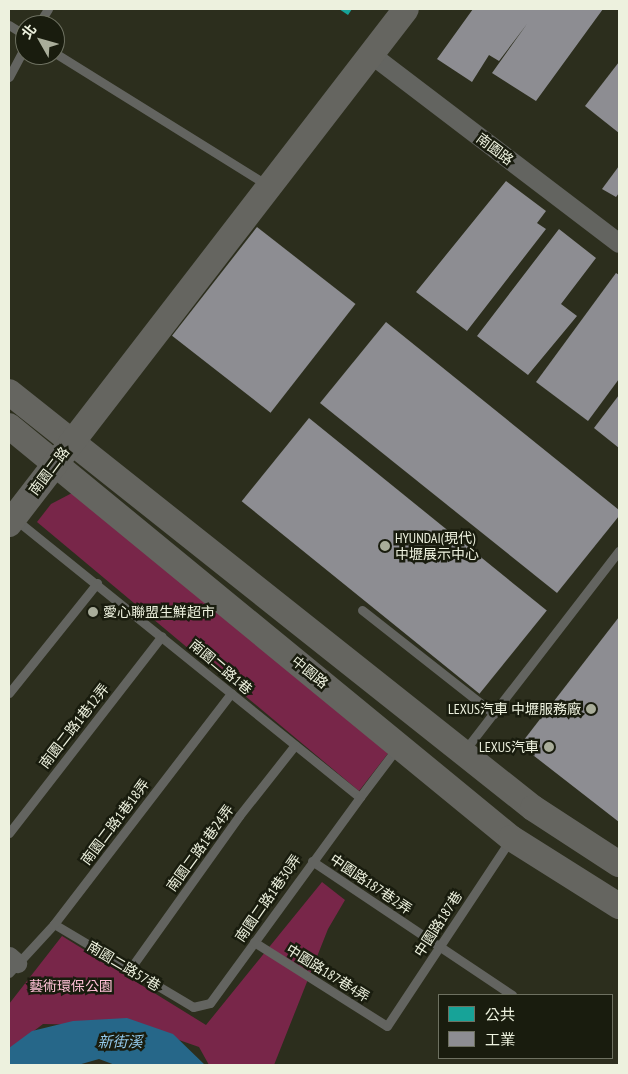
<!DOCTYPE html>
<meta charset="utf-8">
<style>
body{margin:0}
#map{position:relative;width:628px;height:1074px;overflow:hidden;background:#2c2e1d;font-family:"PT Sans Narrow","Noto Sans TC",sans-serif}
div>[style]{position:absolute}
.green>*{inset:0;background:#782649}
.water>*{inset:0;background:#266789}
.public>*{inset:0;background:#17a398}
.industry>*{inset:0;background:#8d8d92;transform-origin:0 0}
.lane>*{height:9px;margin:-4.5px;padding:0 4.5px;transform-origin:4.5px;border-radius:4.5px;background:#636460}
.street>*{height:19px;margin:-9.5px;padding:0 9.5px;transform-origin:9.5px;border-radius:9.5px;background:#636460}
.secondary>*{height:26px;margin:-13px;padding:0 13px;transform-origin:13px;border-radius:13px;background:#656560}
.dots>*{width:14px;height:14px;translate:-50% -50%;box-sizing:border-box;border:2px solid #191c0e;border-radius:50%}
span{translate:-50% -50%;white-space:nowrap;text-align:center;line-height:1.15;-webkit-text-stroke:5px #191c0e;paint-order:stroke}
.street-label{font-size:14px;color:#edf1de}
.poi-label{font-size:14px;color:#edf1de}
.left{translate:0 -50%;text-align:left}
.right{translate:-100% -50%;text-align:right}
.park-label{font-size:14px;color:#fdc0d5}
.water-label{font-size:15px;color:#93c9eb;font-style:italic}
.frame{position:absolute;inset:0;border:10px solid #edf1de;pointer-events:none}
.legend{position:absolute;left:438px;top:994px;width:175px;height:65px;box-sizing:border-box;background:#191c0e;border:1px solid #6e7161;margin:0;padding:6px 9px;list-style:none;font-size:15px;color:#edf1de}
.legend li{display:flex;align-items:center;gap:10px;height:25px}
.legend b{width:25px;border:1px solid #6e7161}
.north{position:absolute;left:15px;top:15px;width:50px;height:50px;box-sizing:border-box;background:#191c0e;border:1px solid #6e7161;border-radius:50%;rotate:308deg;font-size:14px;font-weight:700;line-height:20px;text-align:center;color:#edf1de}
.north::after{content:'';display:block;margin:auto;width:18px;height:22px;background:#a9ad9a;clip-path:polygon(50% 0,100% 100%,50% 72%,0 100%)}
</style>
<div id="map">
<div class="green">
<i style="clip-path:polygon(72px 493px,393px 747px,359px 791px,37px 522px,51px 504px)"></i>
<i style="clip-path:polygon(322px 882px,345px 900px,328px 929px,274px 1065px,209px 1065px,199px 1047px,139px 1026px,43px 1024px,9px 1050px,9px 1004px,62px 936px,206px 1025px)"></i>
</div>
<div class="water">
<i style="clip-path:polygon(127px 1018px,173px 1034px,205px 1065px,115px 1065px,99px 1059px,78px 1065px,9px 1065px,9px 1048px,32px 1031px,73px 1021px)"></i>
</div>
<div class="public">
<i style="clip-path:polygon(339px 9px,352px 9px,348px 15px)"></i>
</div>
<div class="industry">
<i style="clip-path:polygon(473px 9px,603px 9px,536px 101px,492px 73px,527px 24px,499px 61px,489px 55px,472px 82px,437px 59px)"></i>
<i style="clip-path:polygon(619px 62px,619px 133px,585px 106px)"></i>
<i style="clip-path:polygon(619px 166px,619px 193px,616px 197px,602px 189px)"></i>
<i style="clip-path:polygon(506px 181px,546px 211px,537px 223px,546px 229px,467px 331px,416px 292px)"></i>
<i style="left:257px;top:227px;width:125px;height:138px;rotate:38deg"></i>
<i style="clip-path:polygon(559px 229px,596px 258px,561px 304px,577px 316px,528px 375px,477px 336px)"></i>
<i style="clip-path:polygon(616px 273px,619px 275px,619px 379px,588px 421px,536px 382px)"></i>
<i style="clip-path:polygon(386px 322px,619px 510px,619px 516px,557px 593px,320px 403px)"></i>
<i style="clip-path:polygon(619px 395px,619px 448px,594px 428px)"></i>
<i style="left:309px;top:418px;width:306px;height:107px;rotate:39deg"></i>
<i style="clip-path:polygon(619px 617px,619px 822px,520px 745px)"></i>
</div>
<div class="lane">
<i style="left:9px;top:25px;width:19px;rotate:32deg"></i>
<i style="left:38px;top:25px;width:19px;rotate:-58deg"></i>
<i style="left:55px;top:53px;width:250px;rotate:31.9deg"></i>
<i style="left:9px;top:77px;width:34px;rotate:-62deg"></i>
<i style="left:15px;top:519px;width:443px;rotate:38.9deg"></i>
<i style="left:360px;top:797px;width:61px;rotate:-52.9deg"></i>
<i style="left:362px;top:610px;width:168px;rotate:38.2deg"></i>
<i style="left:9px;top:693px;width:141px;rotate:-51.3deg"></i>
<i style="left:465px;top:750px;width:252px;rotate:-52.3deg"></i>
<i style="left:9px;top:833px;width:249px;rotate:-52.2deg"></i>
<i style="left:312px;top:861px;width:241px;rotate:33.8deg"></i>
<i style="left:54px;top:924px;width:162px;rotate:30.8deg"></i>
<i style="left:193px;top:1007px;width:17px;rotate:-13deg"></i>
<i style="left:210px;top:1003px;width:255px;rotate:-53.9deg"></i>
<i style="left:254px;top:942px;width:157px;rotate:32.3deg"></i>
<i style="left:387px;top:1026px;width:223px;rotate:-56.5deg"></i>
<i style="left:130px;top:969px;width:188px;rotate:-54.5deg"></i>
<i style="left:239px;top:816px;width:90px;rotate:-51.7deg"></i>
<i style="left:9px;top:973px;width:67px;rotate:-47.4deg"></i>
<i style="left:54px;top:924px;width:291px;rotate:-52.5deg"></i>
</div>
<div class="street">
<i style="left:372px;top:55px;width:310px;rotate:37.3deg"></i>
<i style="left:9px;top:956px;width:11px;rotate:41deg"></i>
</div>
<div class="secondary">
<i style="left:9px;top:392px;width:669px;rotate:38.45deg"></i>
<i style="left:533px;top:808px;width:103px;rotate:33.1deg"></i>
<i style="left:9px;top:426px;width:649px;rotate:39.38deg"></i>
<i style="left:511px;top:838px;width:128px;rotate:32.2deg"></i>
<i style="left:9px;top:524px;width:650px;rotate:-52.37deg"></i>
</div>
<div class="dots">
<i style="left:385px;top:546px;background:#a9ad9a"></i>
<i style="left:93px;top:612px;background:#a9ad9a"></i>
<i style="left:591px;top:709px;background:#a9ad9a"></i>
<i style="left:549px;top:747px;background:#a9ad9a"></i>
</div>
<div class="street-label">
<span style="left:495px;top:149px;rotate:37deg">南園路</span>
<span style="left:49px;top:471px;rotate:-53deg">南園二路</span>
<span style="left:221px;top:667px;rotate:40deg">南園二路1巷</span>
<span style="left:310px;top:672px;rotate:39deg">中園路</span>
<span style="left:74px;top:726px;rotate:-52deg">南園二路1巷12弄</span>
<span style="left:115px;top:822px;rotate:-53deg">南園二路1巷18弄</span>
<span style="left:200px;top:848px;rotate:-54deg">南園二路1巷24弄</span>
<span style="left:371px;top:884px;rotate:34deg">中園路187巷2弄</span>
<span style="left:268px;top:898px;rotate:-55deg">南園二路1巷30弄</span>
<span style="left:438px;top:924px;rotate:-57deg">中園路187巷</span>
<span style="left:124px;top:966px;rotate:31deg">南園二路57巷</span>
<span style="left:328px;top:973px;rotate:32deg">中園路187巷4弄</span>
</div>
<div class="poi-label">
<span class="left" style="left:395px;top:546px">HYUNDAI(現代)<br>中壢展示中心</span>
<span class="left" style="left:103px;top:612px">愛心聯盟生鮮超市</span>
<span class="right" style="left:581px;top:709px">LEXUS汽車 中壢服務廠</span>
<span class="right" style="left:539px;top:747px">LEXUS汽車</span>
</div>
<div class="park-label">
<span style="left:71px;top:986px">藝術環保公園</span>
</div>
<div class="water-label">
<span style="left:120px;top:1042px">新街溪</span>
</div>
<div class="frame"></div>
<ul class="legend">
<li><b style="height:14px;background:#17a398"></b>公共</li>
<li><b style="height:14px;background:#8d8d92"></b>工業</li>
</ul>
<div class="north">北</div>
</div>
